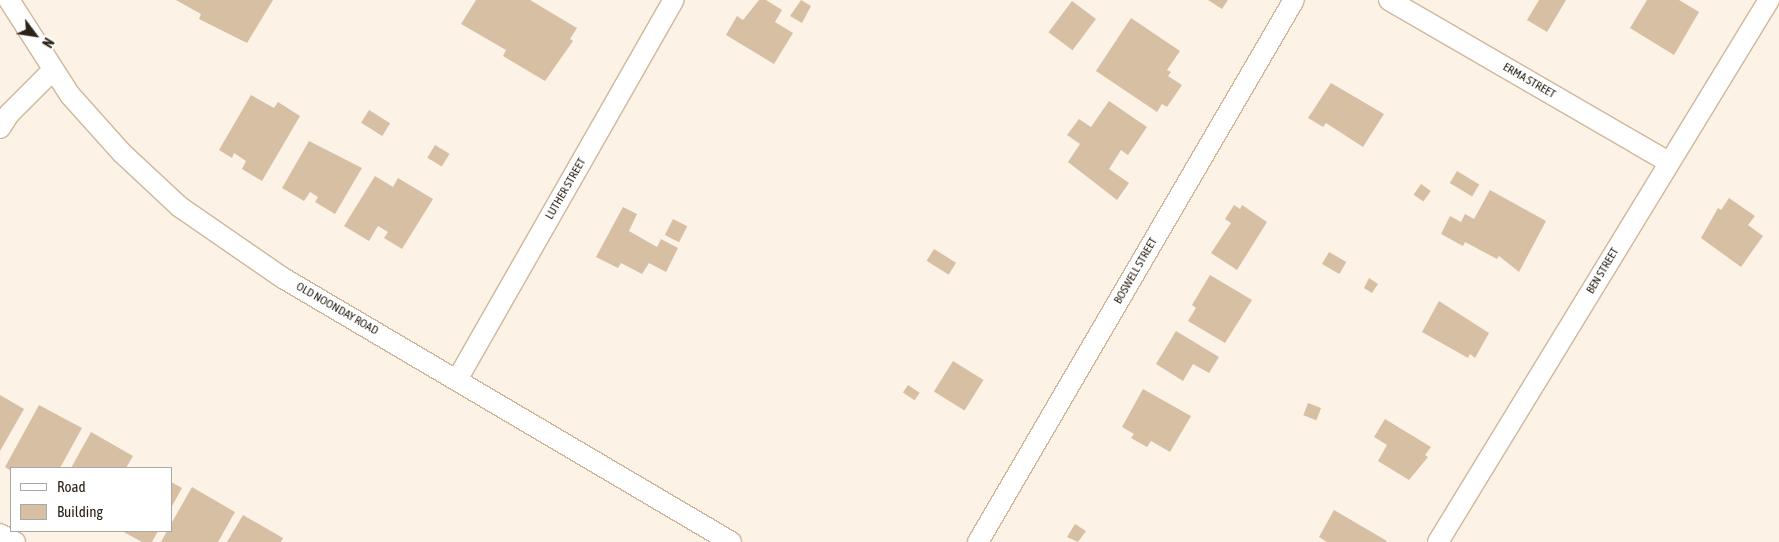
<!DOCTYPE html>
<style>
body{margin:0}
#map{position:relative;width:1779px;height:542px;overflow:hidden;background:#fcf2e6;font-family:"Asap Condensed",sans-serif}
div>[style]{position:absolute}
.building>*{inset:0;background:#d7bfa3;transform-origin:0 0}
.roads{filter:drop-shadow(1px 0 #cfb79b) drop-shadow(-1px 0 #cfb79b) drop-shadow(0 1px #cfb79b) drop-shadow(0 -1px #cfb79b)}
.street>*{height:20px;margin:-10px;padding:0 10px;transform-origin:10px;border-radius:10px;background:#fff}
span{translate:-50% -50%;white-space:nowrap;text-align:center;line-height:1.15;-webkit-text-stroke:4px #fff;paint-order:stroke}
.street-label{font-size:12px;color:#2c2318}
.legend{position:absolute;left:10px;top:467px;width:162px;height:65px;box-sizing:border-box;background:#fff;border:1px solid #aba7a3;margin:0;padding:6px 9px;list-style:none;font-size:15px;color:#2c2318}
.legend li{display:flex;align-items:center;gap:10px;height:25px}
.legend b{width:25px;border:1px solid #aba7a3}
.north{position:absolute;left:10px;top:10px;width:50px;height:50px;-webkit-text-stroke:4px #fff;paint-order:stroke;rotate:121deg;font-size:14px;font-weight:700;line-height:20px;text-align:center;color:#2c2318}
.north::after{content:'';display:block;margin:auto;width:18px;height:22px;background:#2c2318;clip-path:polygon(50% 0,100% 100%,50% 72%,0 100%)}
</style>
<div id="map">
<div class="building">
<i style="clip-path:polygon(176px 0,273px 0,247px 43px,199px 19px,201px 14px)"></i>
<i style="clip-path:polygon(476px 0,530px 0,577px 28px,570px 39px,573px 41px,545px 81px,503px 56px,506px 50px,461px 24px)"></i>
<i style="clip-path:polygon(759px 0,766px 0,782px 10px,775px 22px,793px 33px,774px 64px,726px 35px,737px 16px,743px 20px)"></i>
<i style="clip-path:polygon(801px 0,811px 6px,802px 23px,790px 16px)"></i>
<i style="clip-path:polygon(1208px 0,1228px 0,1222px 9px)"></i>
<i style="clip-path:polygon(1539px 0,1566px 0,1547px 32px,1527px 20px)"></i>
<i style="clip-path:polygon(1647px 0,1679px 0,1699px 12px,1674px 55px,1630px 28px)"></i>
<i style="left:1072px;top:1px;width:30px;height:39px;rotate:37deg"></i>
<i style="clip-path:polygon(1131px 18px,1180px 51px,1167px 70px,1171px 72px,1168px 76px,1182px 85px,1167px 107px,1162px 104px,1157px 112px,1096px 71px)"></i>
<i style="clip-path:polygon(1331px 83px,1384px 114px,1363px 147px,1326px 123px,1323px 127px,1308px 118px)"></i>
<i style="clip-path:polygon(251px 95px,274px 108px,278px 102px,300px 116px,262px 181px,242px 169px,246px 161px,234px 153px,232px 158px,219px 150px)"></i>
<i style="clip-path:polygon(1109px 101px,1147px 127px,1128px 155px,1121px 150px,1109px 169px,1129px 183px,1117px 200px,1068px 162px,1080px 144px,1067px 135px,1079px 119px,1091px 127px)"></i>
<i style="left:369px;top:110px;width:25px;height:15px;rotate:32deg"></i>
<i style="clip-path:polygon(309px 141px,362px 168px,335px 214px,315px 202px,318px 197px,310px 192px,304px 201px,282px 188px)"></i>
<i style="left:435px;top:145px;width:17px;height:15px;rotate:31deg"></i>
<i style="left:1457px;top:171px;width:26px;height:14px;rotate:31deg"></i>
<i style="clip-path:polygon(375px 176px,393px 187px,398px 178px,433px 199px,402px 249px,384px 238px,388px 232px,378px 226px,369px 241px,344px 226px)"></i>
<i style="left:1421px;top:184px;width:12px;height:13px;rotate:35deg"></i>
<i style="clip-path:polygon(1490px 190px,1546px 221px,1519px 272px,1499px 256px,1497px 259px,1465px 242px,1463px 246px,1441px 234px,1450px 216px,1461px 222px,1465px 214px,1474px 219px)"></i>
<i style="clip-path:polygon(1729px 198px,1755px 216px,1748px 225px,1763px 236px,1741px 267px,1701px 238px,1718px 208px,1721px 210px)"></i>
<i style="clip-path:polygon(1234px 205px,1240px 209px,1242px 205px,1267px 222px,1237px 270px,1211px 253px,1231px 223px,1225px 219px)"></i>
<i style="clip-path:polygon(623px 207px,637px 214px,629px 231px,657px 247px,661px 239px,678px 248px,666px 272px,649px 263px,642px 274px,621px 263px,618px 268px,596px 257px)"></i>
<i style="left:673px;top:219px;width:16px;height:18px;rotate:27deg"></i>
<i style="left:934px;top:249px;width:26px;height:14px;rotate:32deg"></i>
<i style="left:1329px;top:252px;width:20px;height:14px;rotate:30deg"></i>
<i style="clip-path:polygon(1210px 275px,1252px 300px,1225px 343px,1188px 321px,1196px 308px,1192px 305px)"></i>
<i style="clip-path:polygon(1369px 278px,1378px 284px,1372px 293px,1364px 288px)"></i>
<i style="clip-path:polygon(1439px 301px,1489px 333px,1475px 358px,1470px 354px,1468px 358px,1422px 332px)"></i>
<i style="clip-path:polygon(1176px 331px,1219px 357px,1209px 373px,1193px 364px,1183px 381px,1156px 364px)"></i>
<i style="left:953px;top:361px;width:36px;height:36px;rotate:32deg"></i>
<i style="left:908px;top:385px;width:14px;height:9px;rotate:34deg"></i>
<i style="clip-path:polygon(1143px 389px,1191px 416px,1170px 452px,1151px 441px,1147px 447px,1131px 438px,1134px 434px,1122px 427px)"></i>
<i style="clip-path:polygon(0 395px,24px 409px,0 451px)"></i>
<i style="left:1308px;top:403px;width:14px;height:13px;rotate:21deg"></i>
<i style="clip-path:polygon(39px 405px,82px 428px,60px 468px,11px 471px,5px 467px)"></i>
<i style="clip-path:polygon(1385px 419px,1431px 447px,1425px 455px,1428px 457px,1409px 480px,1378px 461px,1387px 445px,1374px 437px)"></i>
<i style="clip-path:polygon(91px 432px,133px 456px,126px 468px,71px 468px)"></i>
<i style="clip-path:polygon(171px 482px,182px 488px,171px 508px)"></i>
<i style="clip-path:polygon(192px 487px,235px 512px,218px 542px,161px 542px,167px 531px,171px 531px,171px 524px)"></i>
<i style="clip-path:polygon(1334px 510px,1387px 541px,1386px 542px,1327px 542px,1319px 537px)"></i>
<i style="clip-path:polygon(243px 515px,283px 538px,281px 542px,227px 542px)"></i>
<i style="clip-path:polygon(1075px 524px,1086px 531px,1078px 542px,1067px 537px)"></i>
<i style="clip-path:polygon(122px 531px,158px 531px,152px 542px,142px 542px)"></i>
</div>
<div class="roads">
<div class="street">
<i style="left:9px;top:0;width:113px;rotate:57.3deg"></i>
<i style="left:70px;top:95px;width:78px;rotate:48.1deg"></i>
<i style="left:122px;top:153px;width:79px;rotate:43deg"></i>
<i style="left:180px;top:207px;width:125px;rotate:34.6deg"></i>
<i style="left:283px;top:278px;width:520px;rotate:30.51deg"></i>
<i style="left:1389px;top:0;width:323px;rotate:30.1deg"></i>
<i style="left:0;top:128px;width:17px;rotate:-57deg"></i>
<i style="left:9px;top:114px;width:61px;rotate:-45deg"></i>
<i style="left:458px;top:378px;width:435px;rotate:-60.3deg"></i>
<i style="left:0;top:534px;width:17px;rotate:28deg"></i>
<i style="left:978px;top:542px;width:627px;rotate:-59.76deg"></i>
<i style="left:1438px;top:542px;width:635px;rotate:-58.59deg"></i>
</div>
</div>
<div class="street-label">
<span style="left:1529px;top:81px;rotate:30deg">ERMA STREET</span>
<span style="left:566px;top:189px;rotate:-60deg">LUTHER STREET</span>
<span style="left:1136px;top:271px;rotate:-60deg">BOSWELL STREET</span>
<span style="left:1603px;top:271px;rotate:-59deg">BEN STREET</span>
<span style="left:337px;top:309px;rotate:30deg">OLD NOONDAY ROAD</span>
</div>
<ul class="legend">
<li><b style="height:6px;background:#fff"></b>Road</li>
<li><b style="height:14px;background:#d7bfa3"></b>Building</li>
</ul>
<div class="north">N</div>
</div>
